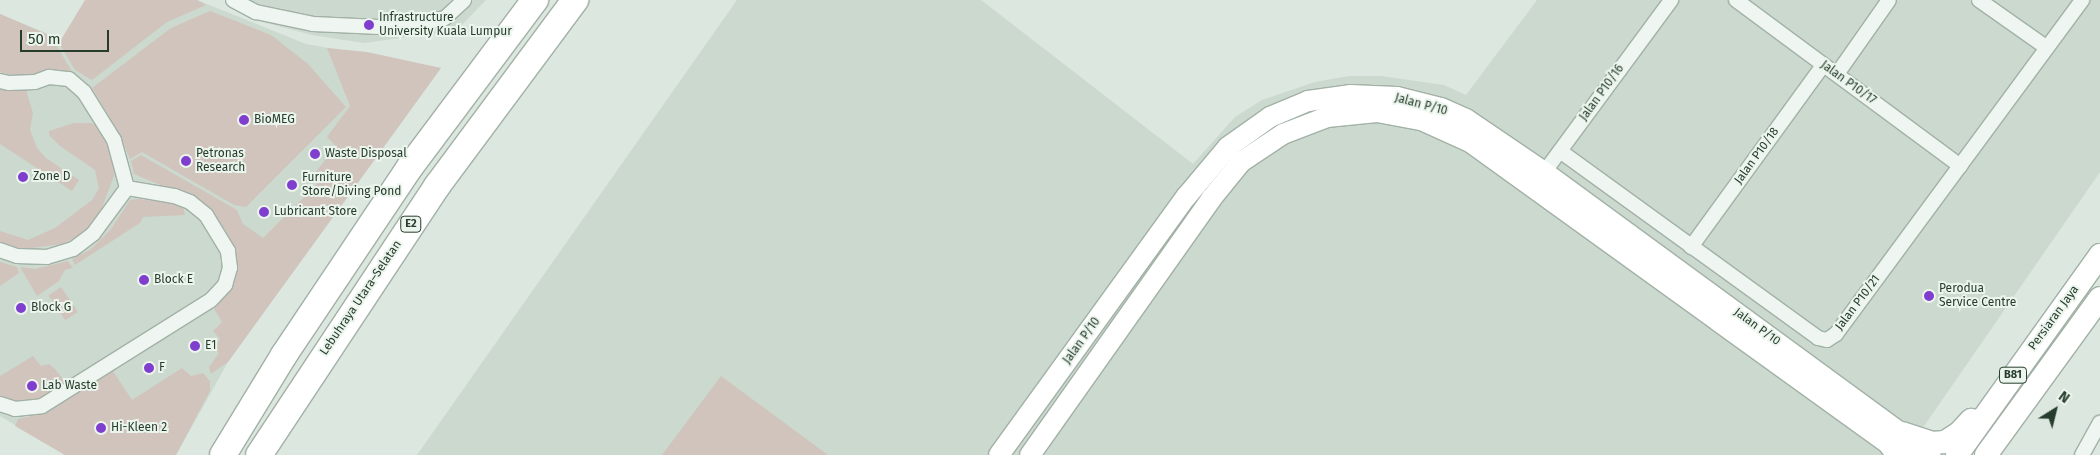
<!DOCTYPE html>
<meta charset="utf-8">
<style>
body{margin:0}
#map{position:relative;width:2100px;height:455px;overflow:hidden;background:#dce7df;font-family:"Fira Sans",sans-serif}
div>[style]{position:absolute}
.built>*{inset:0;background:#cbd9ce}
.green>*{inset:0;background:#d1c4bd;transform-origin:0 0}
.roads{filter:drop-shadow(1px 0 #a2b1a6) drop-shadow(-1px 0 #a2b1a6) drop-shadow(0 1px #a2b1a6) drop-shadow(0 -1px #a2b1a6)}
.street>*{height:14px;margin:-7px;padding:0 7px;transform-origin:7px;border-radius:7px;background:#eff5f1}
.secondary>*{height:20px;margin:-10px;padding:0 10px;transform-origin:10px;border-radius:10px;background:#fff}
.primary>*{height:22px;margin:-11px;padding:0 11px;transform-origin:11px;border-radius:11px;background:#fff}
.highway>*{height:26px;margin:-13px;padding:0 13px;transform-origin:13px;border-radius:13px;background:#fff}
.dots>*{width:14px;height:14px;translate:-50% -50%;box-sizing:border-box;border:2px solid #ecf5ed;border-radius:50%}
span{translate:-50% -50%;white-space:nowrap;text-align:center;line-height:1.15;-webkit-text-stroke:4px #ecf5ed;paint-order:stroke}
.shield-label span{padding:1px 4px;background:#ecf5ed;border:1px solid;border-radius:4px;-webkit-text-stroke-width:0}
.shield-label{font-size:11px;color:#263d2c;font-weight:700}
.poi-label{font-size:12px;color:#263d2c}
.left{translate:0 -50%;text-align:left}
.street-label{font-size:12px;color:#263d2c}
.north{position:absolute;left:2030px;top:385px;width:50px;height:50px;-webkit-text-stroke:4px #ecf5ed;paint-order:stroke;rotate:36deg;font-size:14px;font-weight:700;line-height:20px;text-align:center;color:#263d2c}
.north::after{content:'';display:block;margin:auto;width:18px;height:22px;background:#263d2c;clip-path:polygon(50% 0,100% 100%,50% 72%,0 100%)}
.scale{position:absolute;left:20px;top:30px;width:89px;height:22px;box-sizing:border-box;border:2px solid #263d2c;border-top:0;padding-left:6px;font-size:15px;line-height:18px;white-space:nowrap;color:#263d2c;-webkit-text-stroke:4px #ecf5ed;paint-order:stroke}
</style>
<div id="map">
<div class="built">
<i style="clip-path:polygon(197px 0,306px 44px,441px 68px,228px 362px,176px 455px,65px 455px,0 416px,0 14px,65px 41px)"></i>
<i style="clip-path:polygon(225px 0,486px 0,457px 30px,364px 43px,312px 35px,259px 21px)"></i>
<i style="clip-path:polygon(737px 0,981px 0,1193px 164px,1235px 117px,1262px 100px,1315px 82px,1349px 76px,1381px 76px,1444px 85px,1466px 95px,1537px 0,2100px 0,2100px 172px,1904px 455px,417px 455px)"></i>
</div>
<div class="green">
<i style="clip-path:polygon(85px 0,197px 0,206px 5px,167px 22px,92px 80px,75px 70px,59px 43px)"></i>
<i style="clip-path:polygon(210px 11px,271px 35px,308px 64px,346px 107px,246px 207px,234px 205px,142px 152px,130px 159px,118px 131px,92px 88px,171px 28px)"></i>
<i style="clip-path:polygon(0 14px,51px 36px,74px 75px,45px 72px,23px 78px,0 72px)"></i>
<i style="clip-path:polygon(327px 48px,367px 52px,441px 68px,228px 362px,211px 374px,209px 367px,219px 353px,214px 348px,220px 339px,213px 331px,222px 322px,214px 309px,233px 282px,237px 258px,228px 234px,216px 217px,199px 201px,134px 174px,131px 161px,141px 155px,237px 210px,243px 224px,263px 238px,319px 182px,315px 173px,336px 146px,327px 137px,350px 106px)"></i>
<i style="clip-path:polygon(0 86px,26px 90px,33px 113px,30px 130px,37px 148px,46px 158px,79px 180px,72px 191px,0 144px)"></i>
<i style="clip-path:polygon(74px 123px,91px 123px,101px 127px,111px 149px,115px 173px,100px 213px,86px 231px,63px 244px,22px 249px,0 242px,0 231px,28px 240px,55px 228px,92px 200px,99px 188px,95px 170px,60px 146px,49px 135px,49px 131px)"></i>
<i style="clip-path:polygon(138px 199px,178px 204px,183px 206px,185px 215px,143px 217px,140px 223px,75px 265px,72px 259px,90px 250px,111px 229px,130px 200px)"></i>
<i style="clip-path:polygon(68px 261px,73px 268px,65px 270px,59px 281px,37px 296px,20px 267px,35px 269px)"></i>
<i style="clip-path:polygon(0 262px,17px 267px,19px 273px,0 286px)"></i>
<i style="left:61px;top:287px;width:30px;height:15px;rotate:56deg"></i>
<i style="clip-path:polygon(33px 356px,41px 366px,49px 364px,55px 369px,66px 383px,37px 402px,17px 405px,0 398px,0 376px)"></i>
<i style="clip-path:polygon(182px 368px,191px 376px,203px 373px,210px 381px,210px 391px,176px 455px,65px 455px,15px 426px,18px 419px,45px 413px,113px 371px,132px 400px)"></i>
<i style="clip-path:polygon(721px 376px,828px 455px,662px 455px)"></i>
</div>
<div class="roads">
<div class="street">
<i style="left:233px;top:0;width:26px;rotate:28deg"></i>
<i style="left:256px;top:12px;width:58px;rotate:11.9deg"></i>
<i style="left:313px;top:24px;width:89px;rotate:2.6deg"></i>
<i style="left:402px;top:28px;width:44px;rotate:-13.1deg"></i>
<i style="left:445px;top:18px;width:26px;rotate:-43deg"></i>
<i style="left:1736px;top:0;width:279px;rotate:36.5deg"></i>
<i style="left:1979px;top:0;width:83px;rotate:35.2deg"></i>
<i style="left:1837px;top:74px;width:90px;rotate:-54.9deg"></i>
<i style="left:0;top:81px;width:9px;rotate:13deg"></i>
<i style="left:9px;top:83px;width:26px;rotate:-2deg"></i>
<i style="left:35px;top:82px;width:15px;rotate:-20deg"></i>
<i style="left:49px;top:77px;width:20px;rotate:6deg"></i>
<i style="left:69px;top:79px;width:20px;rotate:41deg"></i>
<i style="left:84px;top:92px;width:57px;rotate:58deg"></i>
<i style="left:114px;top:140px;width:50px;rotate:74.8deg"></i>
<i style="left:127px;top:188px;width:57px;rotate:126.5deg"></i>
<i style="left:93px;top:234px;width:25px;rotate:143deg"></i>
<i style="left:73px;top:249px;width:27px;rotate:163deg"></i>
<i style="left:47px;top:257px;width:30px;rotate:-178deg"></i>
<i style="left:17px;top:256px;width:18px;rotate:-161deg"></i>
<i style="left:1560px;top:151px;width:319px;rotate:35.9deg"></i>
<i style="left:1818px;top:338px;width:9px;rotate:13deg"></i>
<i style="left:1827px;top:340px;width:11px;rotate:-34deg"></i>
<i style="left:1836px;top:334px;width:415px;rotate:-53.6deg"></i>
<i style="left:1540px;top:178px;width:221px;rotate:-53.6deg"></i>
<i style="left:1691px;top:247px;width:225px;rotate:-54deg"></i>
<i style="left:0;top:404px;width:16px;rotate:18deg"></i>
<i style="left:15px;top:409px;width:27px;rotate:-6deg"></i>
<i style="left:42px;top:406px;width:199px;rotate:-32.1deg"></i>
<i style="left:211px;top:300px;width:21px;rotate:-47deg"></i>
<i style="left:225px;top:285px;width:18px;rotate:-74deg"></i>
<i style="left:230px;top:268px;width:17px;rotate:-97deg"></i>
<i style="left:228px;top:251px;width:42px;rotate:-121.4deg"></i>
<i style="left:206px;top:215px;width:21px;rotate:-141deg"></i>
<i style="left:190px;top:202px;width:17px;rotate:-159deg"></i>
<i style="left:174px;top:196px;width:48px;rotate:-170.3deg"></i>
<i style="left:2082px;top:455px;width:37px;rotate:-61deg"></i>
</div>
<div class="secondary">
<i style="left:999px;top:455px;width:319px;rotate:-54.1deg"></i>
<i style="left:1186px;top:197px;width:65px;rotate:-50deg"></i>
<i style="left:1228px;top:147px;width:52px;rotate:-35.5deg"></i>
<i style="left:1270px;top:117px;width:41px;rotate:-22.8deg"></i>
<i style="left:1308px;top:101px;width:42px;rotate:-8.1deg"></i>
<i style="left:1350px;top:95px;width:47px;rotate:2.4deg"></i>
<i style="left:1397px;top:97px;width:45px;rotate:14deg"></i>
<i style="left:1441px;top:108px;width:27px;rotate:24deg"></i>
<i style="left:1466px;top:119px;width:94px;rotate:34.2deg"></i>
<i style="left:1544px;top:172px;width:479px;rotate:36.2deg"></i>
<i style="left:1030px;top:455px;width:314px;rotate:-54.7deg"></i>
<i style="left:1211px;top:199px;width:48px;rotate:-51deg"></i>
<i style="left:1241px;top:162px;width:50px;rotate:-33.7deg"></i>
<i style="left:1283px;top:134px;width:47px;rotate:-21.1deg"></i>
<i style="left:1327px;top:117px;width:50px;rotate:-5.7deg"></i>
<i style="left:1377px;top:112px;width:45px;rotate:10.3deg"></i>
<i style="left:1421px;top:120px;width:54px;rotate:24.2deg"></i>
<i style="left:1470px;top:142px;width:535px;rotate:35.8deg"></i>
</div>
<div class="primary">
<i style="left:1902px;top:433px;width:32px;rotate:18deg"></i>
<i style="left:1932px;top:443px;width:13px;rotate:-4deg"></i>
<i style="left:1945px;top:442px;width:17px;rotate:-33deg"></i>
<i style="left:1959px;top:433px;width:18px;rotate:-47deg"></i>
<i style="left:1891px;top:446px;width:11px;rotate:52deg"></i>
<i style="left:1957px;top:455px;width:246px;rotate:-54.4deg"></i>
<i style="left:1986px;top:455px;width:194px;rotate:-54deg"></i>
</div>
<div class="highway">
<i style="left:223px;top:455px;width:117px;rotate:-58.6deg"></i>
<i style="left:284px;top:355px;width:226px;rotate:-56.2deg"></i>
<i style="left:410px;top:167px;width:209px;rotate:-53.2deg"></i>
<i style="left:259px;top:455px;width:323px;rotate:-56.5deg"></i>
<i style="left:437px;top:186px;width:232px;rotate:-53.4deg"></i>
</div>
</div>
<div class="dots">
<i style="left:369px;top:25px;background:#803ecf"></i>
<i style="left:244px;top:120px;background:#803ecf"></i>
<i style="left:315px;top:154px;background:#803ecf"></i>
<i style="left:186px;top:161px;background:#803ecf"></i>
<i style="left:23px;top:177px;background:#803ecf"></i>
<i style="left:292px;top:185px;background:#803ecf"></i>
<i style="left:264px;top:212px;background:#803ecf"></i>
<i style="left:144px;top:280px;background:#803ecf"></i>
<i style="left:1929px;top:296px;background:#803ecf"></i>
<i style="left:21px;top:308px;background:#803ecf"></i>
<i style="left:195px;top:346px;background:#803ecf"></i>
<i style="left:149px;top:368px;background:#803ecf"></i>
<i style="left:32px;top:386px;background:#803ecf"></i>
<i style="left:101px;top:428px;background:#803ecf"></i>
</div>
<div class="shield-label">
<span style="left:411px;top:224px">E2</span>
<span style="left:2013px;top:375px">B81</span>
</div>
<div class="poi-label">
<span class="left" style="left:379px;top:25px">Infrastructure<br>University Kuala Lumpur</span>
<span class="left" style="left:254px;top:120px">BioMEG</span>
<span class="left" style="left:196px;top:161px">Petronas<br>Research</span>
<span class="left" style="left:325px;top:154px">Waste Disposal</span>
<span class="left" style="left:33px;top:177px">Zone D</span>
<span class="left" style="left:302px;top:185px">Furniture<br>Store/Diving Pond</span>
<span class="left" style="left:274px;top:212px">Lubricant Store</span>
<span class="left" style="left:154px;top:280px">Block E</span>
<span class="left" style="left:1939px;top:296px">Perodua<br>Service Centre</span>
<span class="left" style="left:31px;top:308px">Block G</span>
<span class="left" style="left:205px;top:346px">E1</span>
<span class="left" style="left:159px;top:368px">F</span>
<span class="left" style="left:42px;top:386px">Lab Waste</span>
<span class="left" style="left:111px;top:428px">Hi-Kleen 2</span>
</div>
<div class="street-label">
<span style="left:1848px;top:83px;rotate:36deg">Jalan P10/17</span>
<span style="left:1602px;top:93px;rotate:-54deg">Jalan P10/16</span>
<span style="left:1421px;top:105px;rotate:15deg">Jalan P/10</span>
<span style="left:1757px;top:156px;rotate:-54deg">Jalan P10/18</span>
<span style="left:361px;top:298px;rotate:-56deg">Lebuhraya Utara–Selatan</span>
<span style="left:1858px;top:303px;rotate:-53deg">Jalan P10/21</span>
<span style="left:2054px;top:318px;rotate:-54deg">Persiaran Jaya</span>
<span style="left:1757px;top:327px;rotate:36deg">Jalan P/10</span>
<span style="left:1082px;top:341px;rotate:-54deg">Jalan P/10</span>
</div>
<div class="north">N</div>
<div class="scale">50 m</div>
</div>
